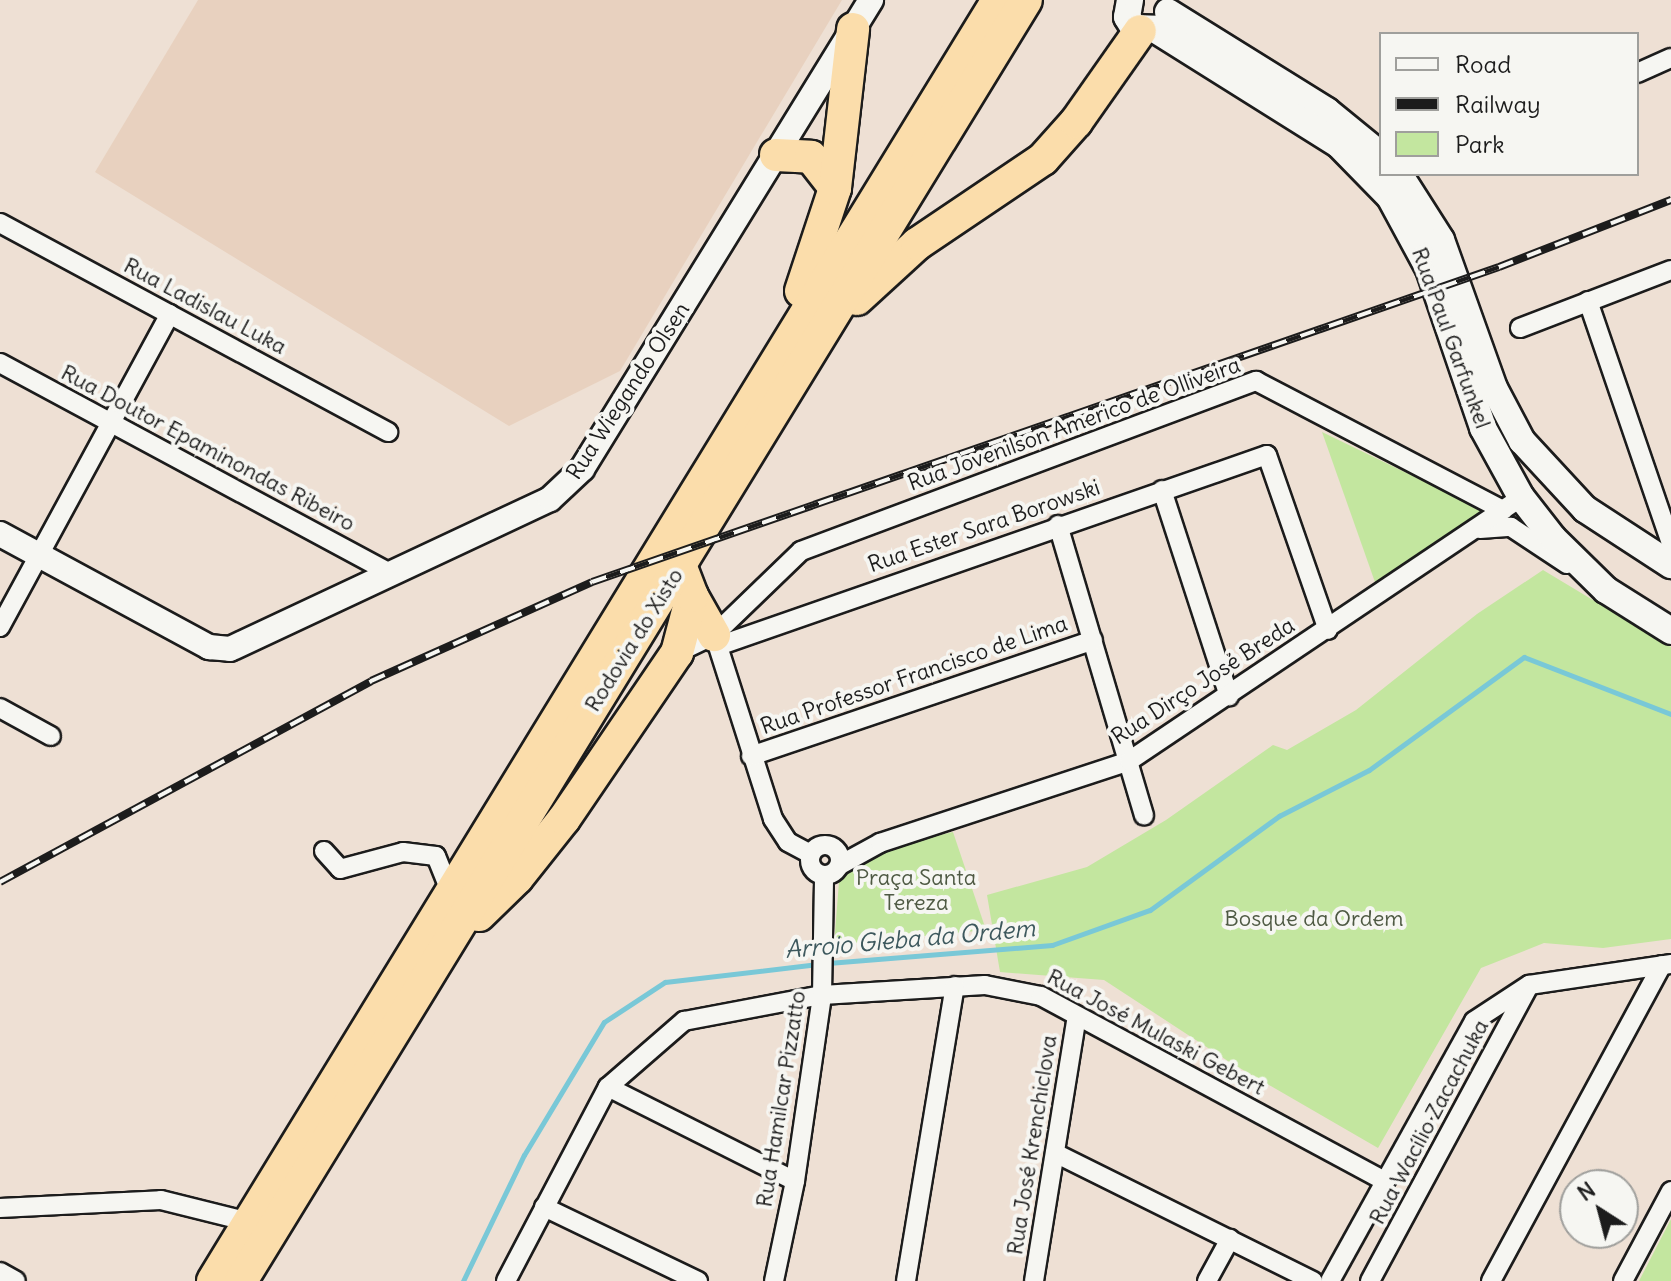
<!DOCTYPE html>
<meta charset="utf-8">
<style>
body{margin:0}
#map{position:relative;width:1671px;height:1281px;overflow:hidden;background:#eee0d4;font-family:Delius,sans-serif}
div>[style]{position:absolute}
.built>*{inset:0;background:#e8d1bf}
.green>*{inset:0;background:#c3e69f}
.stream>*{height:5px;margin:-2.5px;padding:0 2.5px;transform-origin:2.5px;border-radius:2.5px;background:#79c8d7}
.roads{filter:drop-shadow(2px 0 #1c1c1c) drop-shadow(-2px 0 #1c1c1c) drop-shadow(0 2px #1c1c1c) drop-shadow(0 -2px #1c1c1c)}
.minor>*{height:18px;margin:-9px;padding:0 9px;transform-origin:9px;border-radius:9px;background:#f6f6f2}
.minor>.ring{margin:-9px;padding:0;box-sizing:content-box;background:none;border:18px solid #f6f6f2;border-radius:50%}
.tertiary>*{height:24px;margin:-12px;padding:0 12px;transform-origin:12px;border-radius:12px;background:#f6f6f2}
.secondary>*{height:26px;margin:-13px;padding:0 13px;transform-origin:13px;border-radius:13px;background:#f6f6f2}
.trunk>*{height:32px;margin:-16px;padding:0 16px;transform-origin:16px;border-radius:16px;background:#fbddab}
.rail>*{height:8px;margin-top:-4px;transform-origin:0;background:repeating-linear-gradient(90deg,#f6f6f2 0 15px,#1c1c1c 0 30px);box-sizing:border-box;border-block:2px solid #1c1c1c}
span{translate:-50% -50%;white-space:nowrap;text-align:center;line-height:1.15;-webkit-text-stroke:8px #f6f6f2;paint-order:stroke}
.street-label{font-size:22px;color:#1c1c1c}
.park-label{font-size:22px;color:#4e5943}
.water-label{font-size:24px;color:#3d585d;font-style:italic}
.legend{position:absolute;left:1379px;top:32px;width:260px;height:144px;box-sizing:border-box;background:#f6f6f2;border:2px solid #9f9f9c;margin:0;padding:10px 14px;list-style:none;font-size:24px;color:#1c1c1c}
.legend li{display:flex;align-items:center;gap:16px;height:40px}
.legend b{width:40px;border:2px solid #9f9f9c}
.north{position:absolute;left:1559px;top:1169px;width:80px;height:80px;box-sizing:border-box;background:#f6f6f2;border:2px solid #9f9f9c;border-radius:50%;rotate:324deg;font-size:22px;font-weight:700;line-height:32px;text-align:center;color:#1c1c1c}
.north::after{content:'';display:block;margin:auto;width:28px;height:36px;background:#1c1c1c;clip-path:polygon(50% 0,100% 100%,50% 72%,0 100%)}
</style>
<div id="map">
<div class="built">
<i style="clip-path:polygon(198px 0,842px 0,620px 371px,509px 426px,95px 172px)"></i>
</div>
<div class="green">
<i style="clip-path:polygon(1322px 432px,1485px 511px,1376px 585px)"></i>
<i style="clip-path:polygon(1543px 570px,1671px 647px,1671px 939px,1603px 948px,1544px 943px,1481px 968px,1378px 1148px,1231px 1063px,1104px 980px,1000px 972px,987px 895px,1087px 867px,1166px 820px,1273px 745px,1287px 750px,1356px 710px,1477px 614px)"></i>
<i style="clip-path:polygon(953px 832px,986px 930px,834px 945px,839px 882px,850px 867px,896px 845px)"></i>
<i style="clip-path:polygon(1671px 1219px,1671px 1281px,1639px 1281px)"></i>
</div>
<div class="stream">
<i style="left:828px;top:963px;width:225px;rotate:-4.6deg"></i>
<i style="left:1052px;top:945px;width:104px;rotate:-19.7deg"></i>
<i style="left:1150px;top:910px;width:160px;rotate:-36.1deg"></i>
<i style="left:1279px;top:816px;width:101px;rotate:-27.1deg"></i>
<i style="left:1369px;top:770px;width:192px;rotate:-36.1deg"></i>
<i style="left:1524px;top:657px;width:158px;rotate:21.2deg"></i>
<i style="left:463px;top:1281px;width:140px;rotate:-64.2deg"></i>
<i style="left:524px;top:1155px;width:155px;rotate:-59deg"></i>
<i style="left:604px;top:1022px;width:73px;rotate:-33.3deg"></i>
<i style="left:665px;top:982px;width:154px;rotate:-6.7deg"></i>
</div>
<div class="roads">
<div class="minor">
<i style="left:1637px;top:73px;width:37px;rotate:-24deg"></i>
<i style="left:0;top:223px;width:441px;rotate:28.3deg"></i>
<i style="left:1588px;top:301px;width:256px;rotate:71.1deg"></i>
<i style="left:1520px;top:328px;width:162px;rotate:-21deg"></i>
<i style="left:0;top:363px;width:447px;rotate:28.3deg"></i>
<i style="left:1162px;top:490px;width:217px;rotate:72deg"></i>
<i style="left:1058px;top:525px;width:303px;rotate:73.5deg"></i>
<i style="left:1480px;top:529px;width:31px;rotate:-4deg"></i>
<i style="left:1511px;top:527px;width:67px;rotate:33.5deg"></i>
<i style="left:0;top:627px;width:356px;rotate:-61.5deg"></i>
<i style="left:715px;top:637px;width:191px;rotate:72.3deg"></i>
<i style="left:773px;top:819px;width:27px;rotate:57deg"></i>
<i style="left:788px;top:842px;width:26px;rotate:28deg"></i>
<i style="left:718px;top:646px;width:581px;rotate:-19.18deg"></i>
<i style="left:1267px;top:455px;width:185px;rotate:70.8deg"></i>
<i style="left:677px;top:653px;width:41px;rotate:-25.9deg"></i>
<i style="left:714px;top:635px;width:121px;rotate:-44deg"></i>
<i style="left:801px;top:551px;width:486px;rotate:-20.5deg"></i>
<i style="left:1256px;top:381px;width:279px;rotate:27.6deg"></i>
<i style="left:0;top:708px;width:58px;rotate:28.8deg"></i>
<i style="left:751px;top:756px;width:361px;rotate:-18.7deg"></i>
<i class="ring" style="left:810px;top:845px;width:12px;height:12px"></i>
<i style="left:324px;top:851px;width:24px;rotate:48deg"></i>
<i style="left:340px;top:869px;width:65px;rotate:-15.1deg"></i>
<i style="left:403px;top:852px;width:33px;rotate:7deg"></i>
<i style="left:436px;top:856px;width:40px;rotate:68deg"></i>
<i style="left:840px;top:865px;width:46px;rotate:-28.8deg"></i>
<i style="left:880px;top:843px;width:262px;rotate:-18.2deg"></i>
<i style="left:1129px;top:761px;width:461px;rotate:-33.9deg"></i>
<i style="left:608px;top:1087px;width:209px;rotate:26.7deg"></i>
<i style="left:1055px;top:1153px;width:288px;rotate:26.4deg"></i>
<i style="left:544px;top:1207px;width:171px;rotate:25.7deg"></i>
<i style="left:0;top:1208px;width:161px;rotate:-2.8deg"></i>
<i style="left:161px;top:1200px;width:91px;rotate:14deg"></i>
<i style="left:0;top:1272px;width:18px;rotate:29deg"></i>
<i style="left:506px;top:1281px;width:219px;rotate:-62.3deg"></i>
<i style="left:608px;top:1087px;width:101px;rotate:-41deg"></i>
<i style="left:684px;top:1021px;width:140px;rotate:-10.7deg"></i>
<i style="left:822px;top:995px;width:163px;rotate:-3.5deg"></i>
<i style="left:985px;top:985px;width:57px;rotate:11.1deg"></i>
<i style="left:1041px;top:996px;width:391px;rotate:28.3deg"></i>
<i style="left:774px;top:1281px;width:102px;rotate:-78.1deg"></i>
<i style="left:795px;top:1181px;width:188px;rotate:-81.7deg"></i>
<i style="left:822px;top:995px;width:120px;rotate:-89deg"></i>
<i style="left:906px;top:1281px;width:299px;rotate:-80.6deg"></i>
<i style="left:1034px;top:1281px;width:268px;rotate:-80.8deg"></i>
<i style="left:1207px;top:1281px;width:48px;rotate:-61.3deg"></i>
<i style="left:1330px;top:1281px;width:297px;rotate:-61deg"></i>
<i style="left:1474px;top:1021px;width:66px;rotate:-33.2deg"></i>
<i style="left:1529px;top:985px;width:144px;rotate:-8.4deg"></i>
<i style="left:1370px;top:1281px;width:333px;rotate:-61.7deg"></i>
<i style="left:1491px;top:1281px;width:359px;rotate:-61.6deg"></i>
<i style="left:1623px;top:1281px;width:102px;rotate:-61.9deg"></i>
</div>
<div class="tertiary">
<i style="left:0;top:534px;width:238px;rotate:28.4deg"></i>
<i style="left:209px;top:647px;width:21px;rotate:5deg"></i>
<i style="left:230px;top:649px;width:353px;rotate:-25.1deg"></i>
<i style="left:550px;top:499px;width:44px;rotate:-43.2deg"></i>
<i style="left:582px;top:469px;width:551px;rotate:-58.36deg"></i>
</div>
<div class="secondary">
<i style="left:1130px;top:0;width:17px;rotate:100deg"></i>
<i style="left:1127px;top:17px;width:13px;rotate:58deg"></i>
<i style="left:1134px;top:28px;width:23px;rotate:2deg"></i>
<i style="left:1168px;top:12px;width:187px;rotate:31.9deg"></i>
<i style="left:1327px;top:111px;width:70px;rotate:39.2deg"></i>
<i style="left:1156px;top:30px;width:216px;rotate:32.1deg"></i>
<i style="left:1339px;top:145px;width:73px;rotate:45.6deg"></i>
<i style="left:1390px;top:197px;width:82px;rotate:61.6deg"></i>
<i style="left:1429px;top:269px;width:168px;rotate:71.2deg"></i>
<i style="left:1483px;top:428px;width:79px;rotate:61.2deg"></i>
<i style="left:1521px;top:497px;width:52px;rotate:52deg"></i>
<i style="left:1553px;top:538px;width:74px;rotate:44.5deg"></i>
<i style="left:1606px;top:590px;width:77px;rotate:32.2deg"></i>
<i style="left:1399px;top:174px;width:78px;rotate:57.5deg"></i>
<i style="left:1441px;top:240px;width:157px;rotate:70.3deg"></i>
<i style="left:1494px;top:388px;width:60px;rotate:62.2deg"></i>
<i style="left:1522px;top:441px;width:93px;rotate:47.2deg"></i>
<i style="left:1585px;top:509px;width:103px;rotate:33.1deg"></i>
</div>
<div class="trunk">
<i style="left:776px;top:155px;width:35px;rotate:3deg"></i>
<i style="left:811px;top:157px;width:39px;rotate:52deg"></i>
<i style="left:801px;top:291px;width:108px;rotate:-71.7deg"></i>
<i style="left:835px;top:188px;width:160px;rotate:-83.5deg"></i>
<i style="left:857px;top:299px;width:81px;rotate:-42.5deg"></i>
<i style="left:917px;top:244px;width:152px;rotate:-34deg"></i>
<i style="left:1043px;top:159px;width:50px;rotate:-48.3deg"></i>
<i style="left:1076px;top:122px;width:111px;rotate:-54.9deg"></i>
<i style="left:692px;top:596px;width:45px;rotate:60.6deg"></i>
<i style="left:479px;top:915px;width:53px;rotate:-44.2deg"></i>
<i style="left:517px;top:878px;width:75px;rotate:-51.5deg"></i>
<i style="left:564px;top:819px;width:201px;rotate:-55.8deg"></i>
<i style="left:677px;top:653px;width:59px;rotate:-75.3deg"></i>
<i style="left:692px;top:596px;width:33px;rotate:-111deg"></i>
<i style="left:213px;top:1281px;width:1502px;rotate:-58.5deg"></i>
<i style="left:241px;top:1281px;width:1502px;rotate:-58.5deg"></i>
</div>
</div>
<div class="rail">
<i style="left:0;top:882px;width:422px;rotate:-28.4deg"></i>
<i style="left:371px;top:681px;width:242px;rotate:-24.1deg"></i>
<i style="left:592px;top:582px;width:960px;rotate:-19.15deg"></i>
<i style="left:1499px;top:267px;width:185px;rotate:-21.3deg"></i>
</div>
<div class="street-label">
<span style="left:205px;top:306px;rotate:28deg">Rua Ladislau Luka</span>
<span style="left:1451px;top:338px;rotate:70deg">Rua Paul Garfunkel</span>
<span style="left:628px;top:391px;rotate:-57deg">Rua Wiegando Olsen</span>
<span style="left:1074px;top:424px;rotate:-20deg">Rua Jovenilson Americo de Olliveira</span>
<span style="left:208px;top:448px;rotate:28deg">Rua Doutor Epaminondas Ribeiro</span>
<span style="left:984px;top:526px;rotate:-19deg">Rua Ester Sara Borowski</span>
<span style="left:634px;top:640px;rotate:-58deg">Rodovia do Xisto</span>
<span style="left:914px;top:675px;rotate:-19deg">Rua Professor Francisco de Lima</span>
<span style="left:1203px;top:681px;rotate:-33deg">Rua Dirço José Breda</span>
<span style="left:1156px;top:1032px;rotate:28deg">Rua José Mulaski Gebert</span>
<span style="left:781px;top:1099px;rotate:-81deg">Rua Hamilcar Pizzatto</span>
<span style="left:1429px;top:1122px;rotate:-62deg">Rua Wacílio Zacachuka</span>
<span style="left:1032px;top:1145px;rotate:-81deg">Rua José Krenchiclova</span>
</div>
<div class="park-label">
<span style="left:916px;top:890px">Praça Santa<br>Tereza</span>
<span style="left:1314px;top:919px">Bosque da Ordem</span>
</div>
<div class="water-label">
<span style="left:910px;top:939px;rotate:-5deg">Arroio Gleba da Ordem</span>
</div>
<ul class="legend">
<li><b style="height:10px;background:#f6f6f2"></b>Road</li>
<li><b style="height:10px;background:#1c1c1c"></b>Railway</li>
<li><b style="height:22px;background:#c3e69f"></b>Park</li>
</ul>
<div class="north">N</div>
</div>
